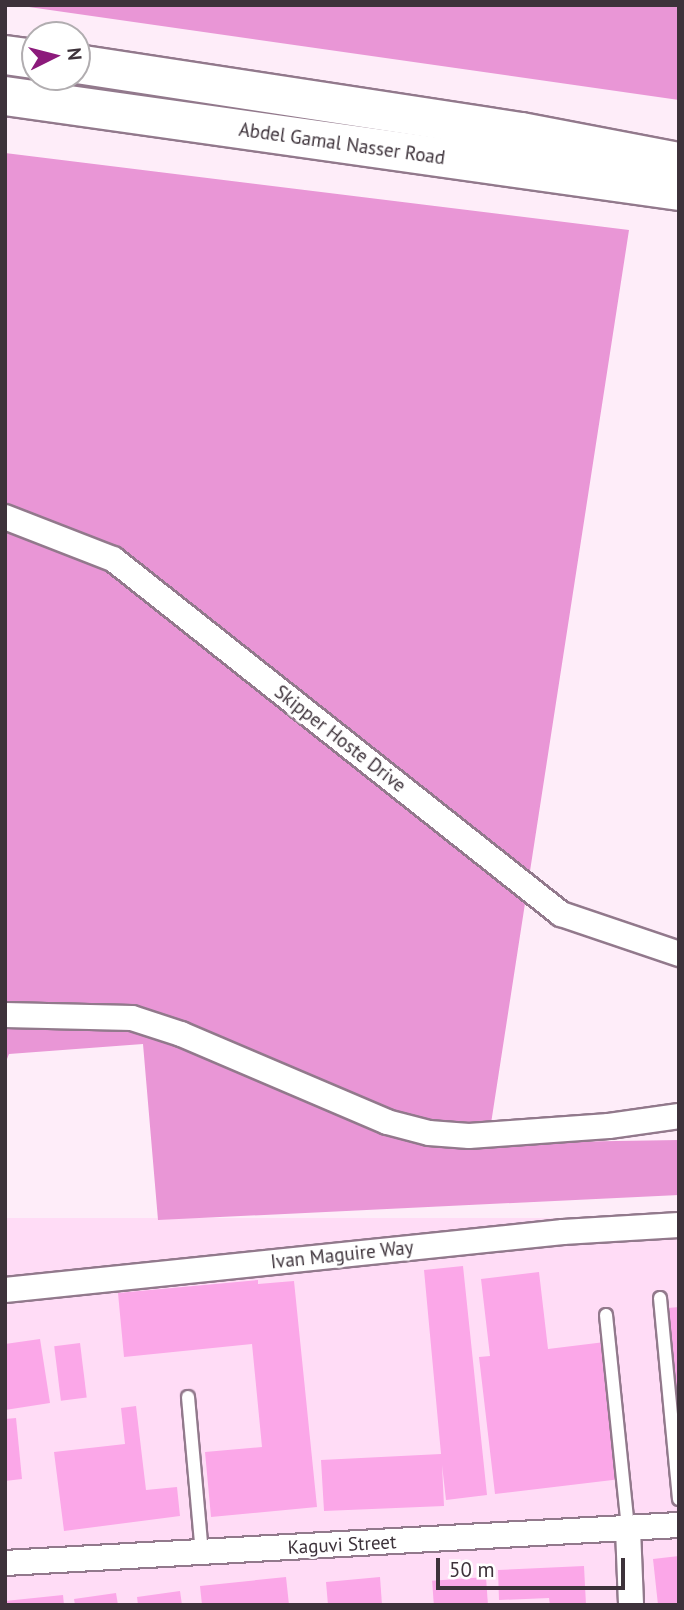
<!DOCTYPE html>
<style>
body{margin:0}
#map{position:relative;width:684px;height:1610px;overflow:hidden;background:#feedf9;font-family:"PT Sans",sans-serif}
div>[style]{position:absolute}
.built>*{inset:0;background:#ffdcf6;transform-origin:0 0}
.forest>*{inset:0;background:#e996d6}
.building>*{inset:0;background:#fba7e8;transform-origin:0 0}
.roads{filter:drop-shadow(2px 0 #92798c) drop-shadow(-2px 0 #92798c) drop-shadow(0 2px #92798c) drop-shadow(0 -2px #92798c)}
.lane>*{height:12px;margin:-6px;padding:0 6px;transform-origin:6px;border-radius:6px;background:#fff}
.street>*{height:24px;margin:-12px;padding:0 12px;transform-origin:12px;border-radius:12px;background:#fff}
.highway>*{height:38px;margin:-19px;padding:0 19px;transform-origin:19px;border-radius:19px;background:#fff}
span{translate:-50% -50%;white-space:nowrap;text-align:center;line-height:1.15;-webkit-text-stroke:5px #fff;paint-order:stroke}
.street-label{font-size:19px;color:#3d323a}
.frame{position:absolute;inset:0;border:7px solid #3d323a;pointer-events:none}
.north{position:absolute;left:21px;top:21px;width:70px;height:70px;box-sizing:border-box;background:#fff;border:2px solid #b1adb0;border-radius:50%;rotate:84deg;font-size:19px;font-weight:700;line-height:28px;text-align:center;color:#3d323a}
.north::after{content:'';display:block;margin:auto;width:24px;height:32px;background:#8c1a7b;clip-path:polygon(50% 0,100% 100%,50% 72%,0 100%)}
.scale{position:absolute;left:436px;top:1558px;width:189px;height:32px;box-sizing:border-box;border:4px solid #3d323a;border-top:0;padding-left:9px;font-size:21px;line-height:24px;white-space:nowrap;color:#3d323a;-webkit-text-stroke:5px #fff;paint-order:stroke}
</style>
<div id="map">
<div class="built">
<i style="left:679px;top:1218px;width:387px;height:675px;rotate:90deg"></i>
</div>
<div class="forest">
<i style="clip-path:polygon(15px 5px,679px 5px,679px 100px)"></i>
<i style="clip-path:polygon(5px 153px,629px 230px,488px 1143px,679px 1140px,679px 1195px,158px 1220px,143px 1044px,9px 1054px,5px 1064px)"></i>
</div>
<div class="building">
<i style="clip-path:polygon(463px 1266px,487px 1495px,446px 1500px,442px 1465px,444px 1506px,324px 1511px,321px 1460px,441px 1454px,424px 1270px)"></i>
<i style="clip-path:polygon(539px 1272px,548px 1349px,605px 1342px,621px 1479px,495px 1494px,479px 1357px,490px 1356px,481px 1279px)"></i>
<i style="clip-path:polygon(258px 1280px,258px 1284px,294px 1281px,317px 1507px,211px 1517px,205px 1452px,262px 1447px,252px 1344px,124px 1357px,118px 1293px)"></i>
<i style="clip-path:polygon(679px 1307px,679px 1409px,677px 1410px,668px 1308px)"></i>
<i style="clip-path:polygon(40px 1339px,50px 1403px,5px 1410px,5px 1344px)"></i>
<i style="left:80px;top:1343px;width:55px;height:26px;rotate:83deg"></i>
<i style="clip-path:polygon(136px 1406px,146px 1490px,177px 1487px,180px 1516px,64px 1531px,54px 1452px,125px 1444px,121px 1408px)"></i>
<i style="clip-path:polygon(16px 1418px,22px 1479px,5px 1481px,5px 1419px)"></i>
<i style="clip-path:polygon(679px 1556px,679px 1605px,658px 1605px,653px 1559px)"></i>
<i style="clip-path:polygon(584px 1566px,586px 1605px,550px 1605px,549px 1598px,499px 1600px,498px 1570px)"></i>
<i style="clip-path:polygon(286px 1577px,289px 1605px,202px 1605px,200px 1586px)"></i>
<i style="clip-path:polygon(380px 1577px,382px 1605px,328px 1605px,326px 1582px)"></i>
<i style="left:486px;top:1577px;width:28px;height:54px;rotate:86deg"></i>
<i style="clip-path:polygon(180px 1591px,182px 1605px,138px 1605px,137px 1597px)"></i>
<i style="clip-path:polygon(116px 1593px,118px 1605px,75px 1605px,74px 1599px)"></i>
<i style="clip-path:polygon(63px 1595px,64px 1605px,5px 1605px,5px 1601px)"></i>
</div>
<div class="roads">
<div class="lane">
<i style="left:660px;top:1298px;width:202px;rotate:84.6deg"></i>
<i style="left:606px;top:1315px;width:215px;rotate:84.1deg"></i>
<i style="left:188px;top:1397px;width:157px;rotate:84.9deg"></i>
</div>
<div class="street">
<i style="left:5px;top:517px;width:116px;rotate:21.3deg"></i>
<i style="left:113px;top:559px;width:572px;rotate:38.39deg"></i>
<i style="left:561px;top:914px;width:125px;rotate:18.7deg"></i>
<i style="left:5px;top:1015px;width:127px;rotate:1.4deg"></i>
<i style="left:132px;top:1018px;width:52px;rotate:18.1deg"></i>
<i style="left:181px;top:1034px;width:224px;rotate:23.1deg"></i>
<i style="left:387px;top:1122px;width:43px;rotate:14.7deg"></i>
<i style="left:429px;top:1133px;width:40px;rotate:4.3deg"></i>
<i style="left:469px;top:1136px;width:140px;rotate:-4.1deg"></i>
<i style="left:609px;top:1126px;width:71px;rotate:-8.1deg"></i>
<i style="left:5px;top:1290px;width:561px;rotate:-5.93deg"></i>
<i style="left:563px;top:1232px;width:116px;rotate:-3.5deg"></i>
<i style="left:628px;top:1529px;width:76px;rotate:87.7deg"></i>
<i style="left:5px;top:1563px;width:675px;rotate:-3.23deg"></i>
</div>
<div class="highway">
<i style="left:5px;top:55px;width:30px;rotate:8deg"></i>
<i style="left:77px;top:64px;width:449px;rotate:8.7deg"></i>
<i style="left:521px;top:132px;width:161px;rotate:10.8deg"></i>
<i style="left:5px;top:96px;width:681px;rotate:8.02deg"></i>
</div>
</div>
<div class="street-label">
<span style="left:342px;top:144px;rotate:8deg">Abdel Gamal Nasser Road</span>
<span style="left:340px;top:739px;rotate:38deg">Skipper Hoste Drive</span>
<span style="left:342px;top:1255px;rotate:-6deg">Ivan Maguire Way</span>
<span style="left:342px;top:1545px;rotate:-3deg">Kaguvi Street</span>
</div>
<div class="frame"></div>
<div class="north">N</div>
<div class="scale">50 m</div>
</div>
